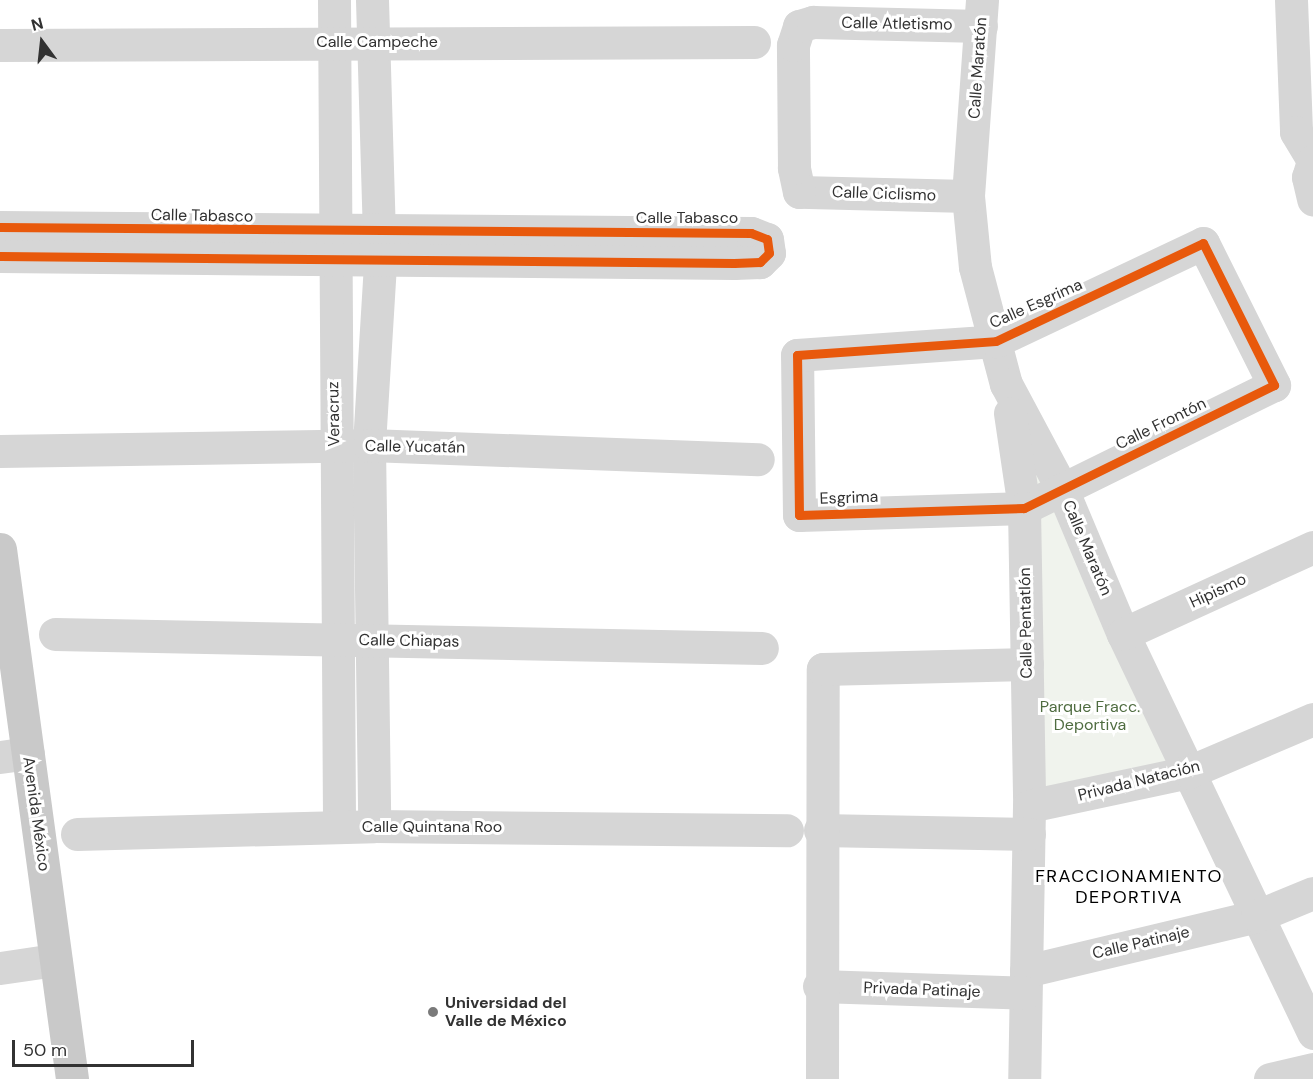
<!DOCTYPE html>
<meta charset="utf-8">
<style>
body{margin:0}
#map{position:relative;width:1313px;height:1079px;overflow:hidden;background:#fff;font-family:"DM Sans",sans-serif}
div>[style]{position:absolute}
.green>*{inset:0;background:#f0f3ed}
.minor>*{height:33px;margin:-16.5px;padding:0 16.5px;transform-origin:16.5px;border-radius:16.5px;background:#d6d6d6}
.major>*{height:33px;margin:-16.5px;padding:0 16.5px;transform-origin:16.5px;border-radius:16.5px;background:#c9c9c9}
.cycleway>*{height:9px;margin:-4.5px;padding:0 4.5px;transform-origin:4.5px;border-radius:4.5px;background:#e8590c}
.dots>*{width:16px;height:16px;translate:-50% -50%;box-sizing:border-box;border:3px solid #fff;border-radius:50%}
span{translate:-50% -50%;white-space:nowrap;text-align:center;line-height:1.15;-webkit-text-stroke:6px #fff;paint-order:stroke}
.street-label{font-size:16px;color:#323232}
.park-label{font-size:16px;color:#4f6c40}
.poi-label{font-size:16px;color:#323232;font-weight:700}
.left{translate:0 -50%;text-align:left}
.neighbourhood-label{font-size:18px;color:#000;letter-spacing:1.5px}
.north{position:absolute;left:12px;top:12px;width:60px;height:60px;-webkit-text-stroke:4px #fff;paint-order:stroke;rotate:345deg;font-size:16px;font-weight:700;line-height:24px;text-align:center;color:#323232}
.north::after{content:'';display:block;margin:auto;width:21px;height:27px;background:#323232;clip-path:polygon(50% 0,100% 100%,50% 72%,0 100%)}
.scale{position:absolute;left:12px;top:1040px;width:182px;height:27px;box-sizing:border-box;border:3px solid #323232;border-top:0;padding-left:8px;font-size:18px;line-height:21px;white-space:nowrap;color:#323232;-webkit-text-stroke:4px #fff;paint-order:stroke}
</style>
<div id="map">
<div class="green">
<i style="clip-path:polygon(1025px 423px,1185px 765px,1028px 799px)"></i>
</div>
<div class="minor">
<i style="left:334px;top:0;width:827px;rotate:89.65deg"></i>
<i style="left:372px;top:0;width:264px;rotate:88.3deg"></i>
<i style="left:380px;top:264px;width:181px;rotate:93.5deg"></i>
<i style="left:369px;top:445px;width:381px;rotate:89.2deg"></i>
<i style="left:982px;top:0;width:196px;rotate:94.1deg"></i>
<i style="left:968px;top:196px;width:71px;rotate:84.4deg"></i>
<i style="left:975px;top:267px;width:121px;rotate:75.2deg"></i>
<i style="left:1006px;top:384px;width:119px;rotate:61.9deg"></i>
<i style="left:1062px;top:489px;width:157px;rotate:67.2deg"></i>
<i style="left:1123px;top:634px;width:442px;rotate:64.5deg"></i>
<i style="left:1291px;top:0;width:132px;rotate:87.8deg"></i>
<i style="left:1296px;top:132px;width:33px;rotate:59deg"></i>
<i style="left:0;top:45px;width:754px;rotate:-0.23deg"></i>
<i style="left:1313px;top:161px;width:17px;rotate:107deg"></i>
<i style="left:1308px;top:177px;width:23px;rotate:77deg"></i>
<i style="left:968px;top:196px;width:169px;rotate:-178.6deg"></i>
<i style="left:799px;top:192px;width:25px;rotate:-102deg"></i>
<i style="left:794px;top:168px;width:123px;rotate:-90.5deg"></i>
<i style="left:793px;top:45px;width:20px;rotate:-72deg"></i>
<i style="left:799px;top:26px;width:15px;rotate:-16deg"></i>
<i style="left:813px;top:22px;width:168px;rotate:1.4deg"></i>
<i style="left:0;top:227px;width:751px;rotate:0.46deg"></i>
<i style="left:751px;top:233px;width:17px;rotate:21deg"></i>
<i style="left:767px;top:239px;width:14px;rotate:82deg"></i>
<i style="left:769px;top:253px;width:13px;rotate:135deg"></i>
<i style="left:760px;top:262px;width:26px;rotate:178deg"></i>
<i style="left:734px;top:263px;width:734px;rotate:-179.45deg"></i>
<i style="left:1203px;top:243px;width:159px;rotate:63.4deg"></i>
<i style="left:1274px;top:385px;width:279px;rotate:153.8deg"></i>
<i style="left:1024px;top:508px;width:225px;rotate:178.2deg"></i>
<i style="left:799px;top:515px;width:160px;rotate:-90.7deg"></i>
<i style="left:797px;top:355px;width:199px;rotate:-4deg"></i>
<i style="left:996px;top:341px;width:229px;rotate:-25.3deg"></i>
<i style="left:1010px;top:413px;width:96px;rotate:81.6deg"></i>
<i style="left:1024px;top:508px;width:298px;rotate:89deg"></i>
<i style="left:1029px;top:806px;width:273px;rotate:91deg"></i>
<i style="left:0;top:451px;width:369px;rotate:-0.9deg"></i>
<i style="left:369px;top:445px;width:389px;rotate:2.1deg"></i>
<i style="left:55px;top:634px;width:707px;rotate:1.13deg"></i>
<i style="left:1123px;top:634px;width:209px;rotate:-24.6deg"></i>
<i style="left:0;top:757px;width:28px;rotate:-8deg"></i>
<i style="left:1029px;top:806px;width:164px;rotate:-12deg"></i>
<i style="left:1189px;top:772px;width:135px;rotate:-23.1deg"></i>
<i style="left:820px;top:830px;width:209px;rotate:1.1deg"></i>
<i style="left:77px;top:834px;width:297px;rotate:-1.5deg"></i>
<i style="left:374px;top:826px;width:413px;rotate:0.6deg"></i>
<i style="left:0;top:968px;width:56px;rotate:-8.3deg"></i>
<i style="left:1026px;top:971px;width:237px;rotate:-13.4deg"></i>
<i style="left:1257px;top:916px;width:61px;rotate:-22.3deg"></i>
<i style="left:819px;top:986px;width:206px;rotate:1.9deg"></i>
<i style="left:822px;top:1079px;width:410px;rotate:-89.9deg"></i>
<i style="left:823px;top:669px;width:204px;rotate:-1.4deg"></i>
<i style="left:1270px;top:1079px;width:44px;rotate:-13.1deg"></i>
</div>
<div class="major">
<i style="left:0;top:549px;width:535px;rotate:82.26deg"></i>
</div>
<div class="cycleway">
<i style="left:0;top:227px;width:751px;rotate:0.46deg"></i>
<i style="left:751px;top:233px;width:17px;rotate:21deg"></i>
<i style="left:767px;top:239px;width:14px;rotate:82deg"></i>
<i style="left:769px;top:253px;width:13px;rotate:135deg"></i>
<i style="left:760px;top:262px;width:26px;rotate:178deg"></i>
<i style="left:734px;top:263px;width:734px;rotate:-179.45deg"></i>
<i style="left:1203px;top:243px;width:159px;rotate:63.4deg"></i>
<i style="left:1274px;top:385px;width:279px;rotate:153.8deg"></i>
<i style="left:1024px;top:508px;width:225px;rotate:178.2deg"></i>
<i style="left:799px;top:515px;width:160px;rotate:-90.7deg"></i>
<i style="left:797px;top:355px;width:199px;rotate:-4deg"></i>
<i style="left:996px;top:341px;width:229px;rotate:-25.3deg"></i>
</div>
<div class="dots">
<i style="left:433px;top:1012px;background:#7a7a7a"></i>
</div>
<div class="street-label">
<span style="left:897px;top:24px;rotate:1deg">Calle Atletismo</span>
<span style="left:377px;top:42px">Calle Campeche</span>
<span style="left:978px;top:68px;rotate:-86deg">Calle Maratón</span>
<span style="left:884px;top:194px;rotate:2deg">Calle Ciclismo</span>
<span style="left:202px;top:216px;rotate:1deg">Calle Tabasco</span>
<span style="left:687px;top:218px">Calle Tabasco</span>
<span style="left:1036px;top:304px;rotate:-24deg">Calle Esgrima</span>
<span style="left:334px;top:414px;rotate:-91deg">Veracruz</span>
<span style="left:1161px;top:424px;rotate:-26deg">Calle Frontón</span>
<span style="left:415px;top:447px;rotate:1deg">Calle Yucatán</span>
<span style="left:849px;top:498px;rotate:-2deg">Esgrima</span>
<span style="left:1087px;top:548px;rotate:67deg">Calle Maratón</span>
<span style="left:1218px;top:591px;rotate:-25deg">Hipismo</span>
<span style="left:1026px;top:623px;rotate:-91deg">Calle Pentatlón</span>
<span style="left:409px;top:641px;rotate:1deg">Calle Chiapas</span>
<span style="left:1139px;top:781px;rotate:-14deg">Privada Natación</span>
<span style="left:36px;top:814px;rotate:82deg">Avenida México</span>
<span style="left:432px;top:827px">Calle Quintana Roo</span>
<span style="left:1141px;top:943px;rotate:-13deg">Calle Patinaje</span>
<span style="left:922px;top:990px;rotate:2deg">Privada Patinaje</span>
</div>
<div class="park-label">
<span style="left:1090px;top:716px">Parque Fracc.<br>Deportiva</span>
</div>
<div class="poi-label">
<span class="left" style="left:445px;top:1012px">Universidad del<br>Valle de México</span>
</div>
<div class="neighbourhood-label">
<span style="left:1129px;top:887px">FRACCIONAMIENTO<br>DEPORTIVA</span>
</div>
<div class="north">N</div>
<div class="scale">50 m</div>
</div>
